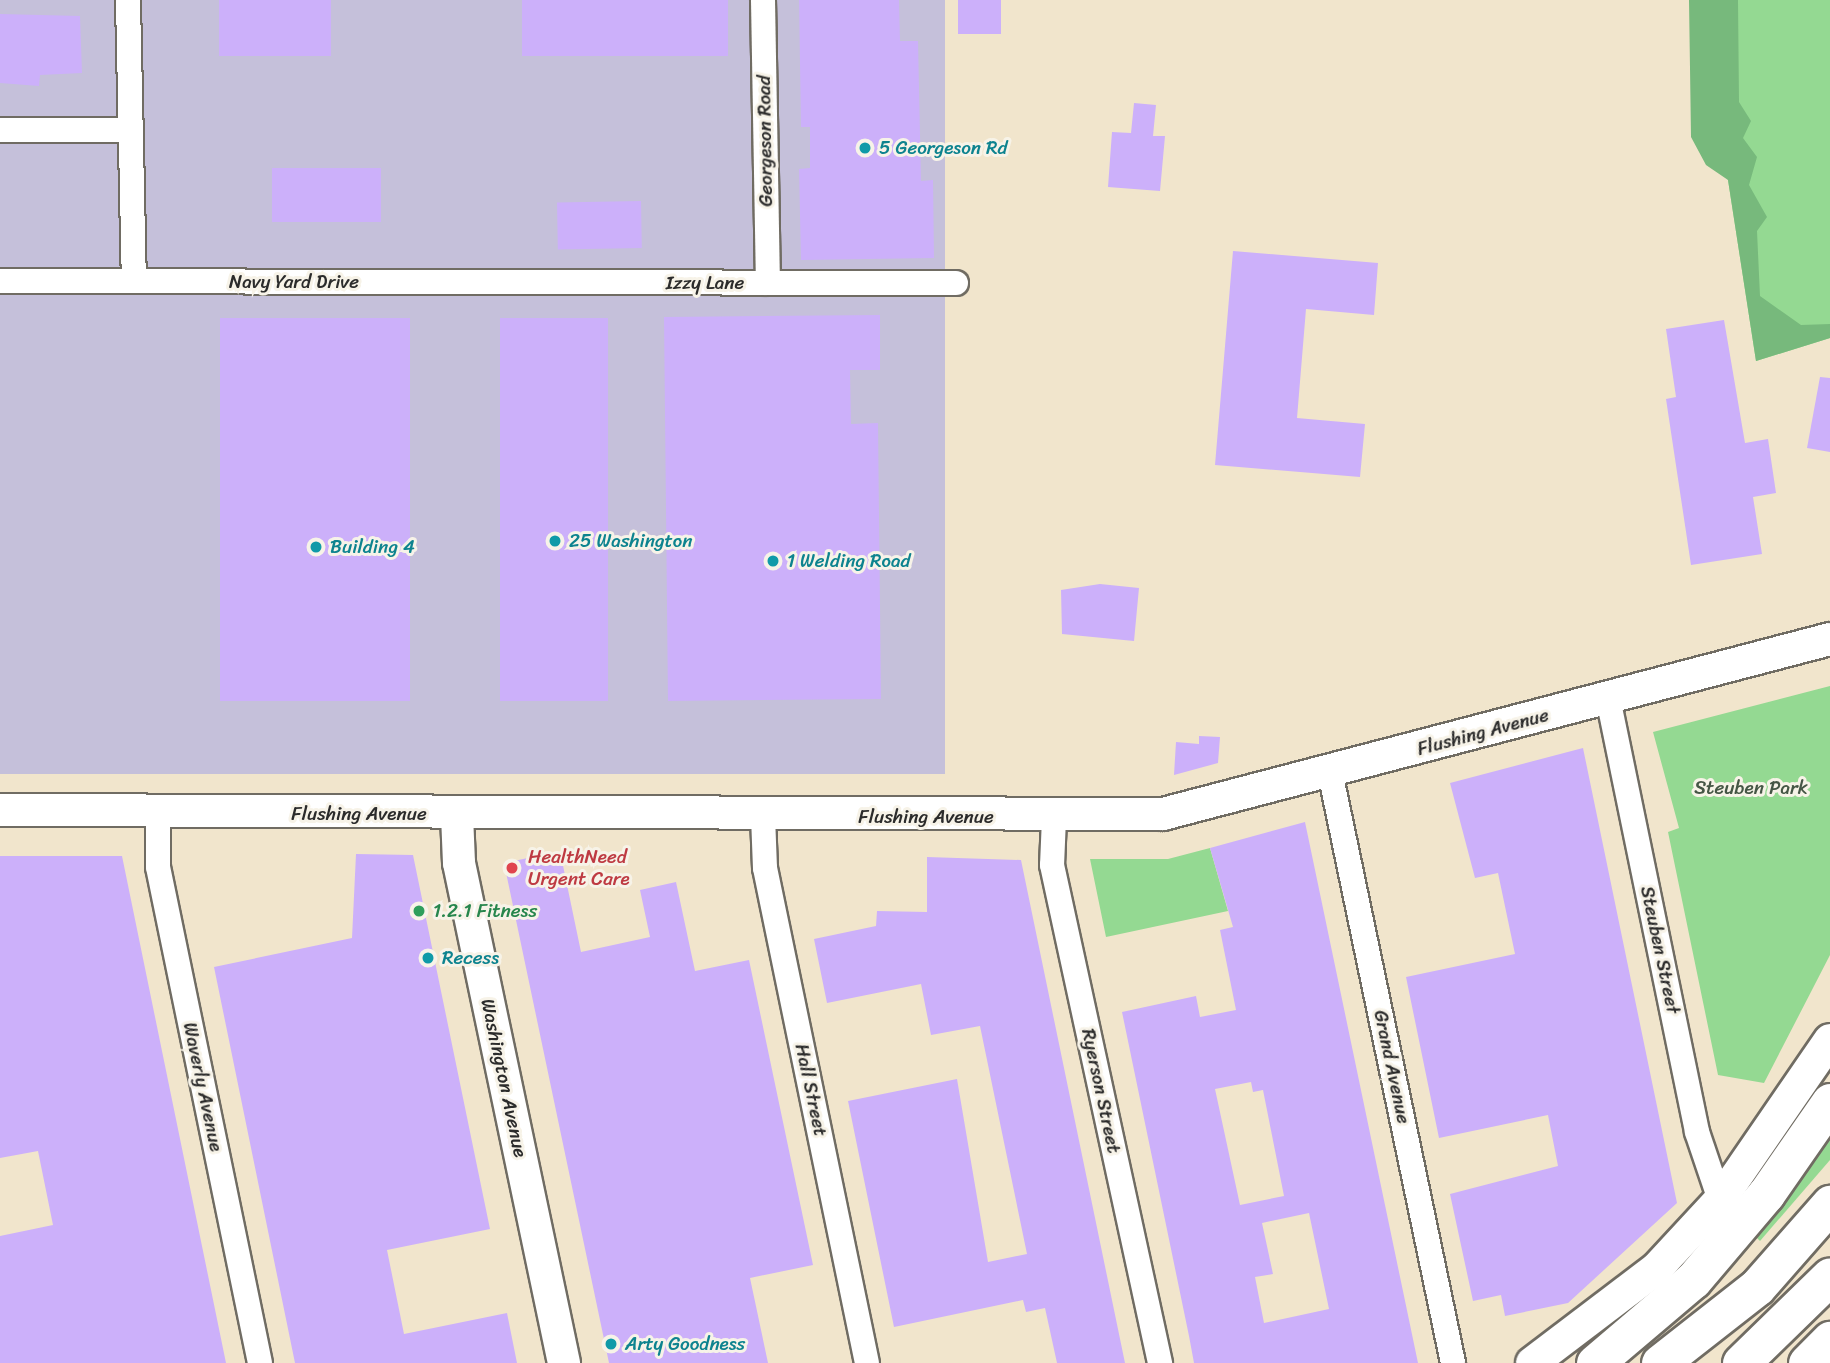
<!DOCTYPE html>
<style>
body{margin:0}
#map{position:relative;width:1830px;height:1363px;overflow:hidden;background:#f1e5cc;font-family:Sriracha,sans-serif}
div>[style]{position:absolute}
.industrial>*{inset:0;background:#c5c0da;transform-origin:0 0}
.green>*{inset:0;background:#94d992}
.forest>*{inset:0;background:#77b97c}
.building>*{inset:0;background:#ccb0fa;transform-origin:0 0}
.roads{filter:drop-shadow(2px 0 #706c63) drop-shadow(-2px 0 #706c63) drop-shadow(0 2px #706c63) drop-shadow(0 -2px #706c63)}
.minor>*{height:24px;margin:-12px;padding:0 12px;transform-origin:12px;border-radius:12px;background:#fff}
.major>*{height:32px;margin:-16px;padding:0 16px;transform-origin:16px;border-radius:16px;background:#fff}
.highway>*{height:37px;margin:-18.5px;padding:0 18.5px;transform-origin:18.5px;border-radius:18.5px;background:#fff}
.dots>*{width:19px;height:19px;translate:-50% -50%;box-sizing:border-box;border:4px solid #f7f3e8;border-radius:50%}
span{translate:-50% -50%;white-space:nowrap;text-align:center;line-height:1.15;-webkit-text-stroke:6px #f7f3e8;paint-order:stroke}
.street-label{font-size:19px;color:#2b2b2b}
.culture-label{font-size:19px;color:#0d838f}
.left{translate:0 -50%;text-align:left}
.park-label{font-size:19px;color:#455645}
.health-label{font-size:19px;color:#be3a42}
.leisure-label{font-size:19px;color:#27864d}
</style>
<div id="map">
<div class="industrial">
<i style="left:0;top:0;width:945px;height:774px"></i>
</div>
<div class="green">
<i style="clip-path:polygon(1689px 0,1830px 0,1830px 338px,1756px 361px,1728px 180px)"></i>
<i style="clip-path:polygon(1830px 686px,1830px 955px,1764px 1083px,1718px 1075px,1668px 832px,1679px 828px,1653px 732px)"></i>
<i style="clip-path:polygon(1210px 848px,1228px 911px,1106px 937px,1090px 859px,1168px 859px)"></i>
<i style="clip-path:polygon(1830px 1133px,1830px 1160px,1760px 1241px,1755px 1236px)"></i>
</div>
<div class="forest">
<i style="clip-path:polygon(1689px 0,1738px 0,1739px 102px,1751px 121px,1743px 138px,1757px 157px,1749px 185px,1767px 217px,1757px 231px,1760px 296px,1801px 325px,1830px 324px,1830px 338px,1756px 361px,1728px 180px,1706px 165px,1691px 137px)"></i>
</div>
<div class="building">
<i style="left:219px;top:0;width:112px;height:56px"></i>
<i style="left:522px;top:0;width:206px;height:56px"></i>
<i style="clip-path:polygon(799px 0,899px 0,900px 41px,918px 41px,921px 181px,933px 180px,934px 258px,801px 260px,799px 169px,810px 168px,810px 127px,801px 127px)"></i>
<i style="left:958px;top:0;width:43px;height:34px"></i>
<i style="clip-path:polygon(0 14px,80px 16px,82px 73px,40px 75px,39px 86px,0 83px)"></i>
<i style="clip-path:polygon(1134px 103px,1156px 105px,1153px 136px,1165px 136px,1160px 191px,1108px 187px,1112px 132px,1131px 133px)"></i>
<i style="left:272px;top:168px;width:109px;height:54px"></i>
<i style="left:641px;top:201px;width:47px;height:84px;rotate:89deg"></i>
<i style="clip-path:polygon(1233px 251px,1378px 263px,1374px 315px,1306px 309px,1297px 418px,1365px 424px,1360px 477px,1215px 465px)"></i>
<i style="clip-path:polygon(880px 315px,880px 370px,850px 370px,851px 424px,878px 423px,881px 699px,668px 701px,664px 317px)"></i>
<i style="left:410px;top:318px;width:383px;height:190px;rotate:90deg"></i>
<i style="left:500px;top:318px;width:108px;height:383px"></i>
<i style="clip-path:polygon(1724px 320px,1745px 443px,1768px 439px,1776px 493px,1753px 497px,1762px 554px,1691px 565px,1666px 399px,1676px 397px,1666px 329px)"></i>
<i style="clip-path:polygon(1820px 377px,1830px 378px,1830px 452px,1807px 448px)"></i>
<i style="clip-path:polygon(1100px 584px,1139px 588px,1134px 641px,1062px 634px,1061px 590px)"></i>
<i style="clip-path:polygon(1199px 736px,1220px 737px,1218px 763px,1174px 775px,1176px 742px,1199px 744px)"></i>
<i style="clip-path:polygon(1583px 748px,1677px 1203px,1568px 1303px,1505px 1316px,1501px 1295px,1473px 1301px,1450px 1194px,1558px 1166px,1548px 1115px,1439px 1138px,1406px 977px,1515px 954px,1498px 873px,1475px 878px,1450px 783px)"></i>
<i style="clip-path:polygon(evenodd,1305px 822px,1385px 1205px,1418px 1363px,1194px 1363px,1189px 1336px,1122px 1012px,1196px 996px,1200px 1017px,1236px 1010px,1220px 930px,1233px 927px,1210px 848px,1305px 822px,1251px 1082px,1253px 1092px,1263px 1090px,1284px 1196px,1240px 1205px,1215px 1089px,1251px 1082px,1305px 822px,1309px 1213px,1329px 1309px,1264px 1323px,1255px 1277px,1273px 1274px,1262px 1223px,1309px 1213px)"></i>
<i style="clip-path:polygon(356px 854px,413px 855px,490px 1229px,387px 1250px,404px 1334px,507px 1313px,517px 1363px,295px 1363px,214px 967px,352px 938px)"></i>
<i style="clip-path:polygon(0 856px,122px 856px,226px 1363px,0 1363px,0 1236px,53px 1225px,38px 1151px,0 1158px)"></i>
<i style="clip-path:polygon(537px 856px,561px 856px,581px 952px,650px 937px,640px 890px,676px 882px,695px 971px,749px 960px,813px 1265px,750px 1278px,768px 1363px,609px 1363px,504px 863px)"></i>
<i style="clip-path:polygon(927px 857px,1021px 860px,1125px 1363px,1057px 1363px,1045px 1308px,1026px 1312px,1023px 1300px,894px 1327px,848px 1101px,957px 1079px,988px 1262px,1027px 1254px,980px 1026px,931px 1035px,921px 984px,827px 1003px,814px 939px,876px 926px,877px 911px,927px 912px)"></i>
</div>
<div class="roads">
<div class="minor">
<i style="left:128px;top:0;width:281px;rotate:88.8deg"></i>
<i style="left:763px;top:0;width:283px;rotate:89deg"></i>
<i style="left:0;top:130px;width:131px"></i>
<i style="left:0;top:281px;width:956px;rotate:0.12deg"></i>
<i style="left:1608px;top:698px;width:443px;rotate:78.4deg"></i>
<i style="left:1697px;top:1132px;width:72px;rotate:71.3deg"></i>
<i style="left:1330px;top:772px;width:604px;rotate:78.24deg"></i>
<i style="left:158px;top:811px;width:56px;rotate:90deg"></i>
<i style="left:158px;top:867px;width:506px;rotate:78.38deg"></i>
<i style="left:763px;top:816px;width:52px;rotate:87.8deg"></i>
<i style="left:765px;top:868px;width:505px;rotate:78.36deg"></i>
<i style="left:1054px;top:818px;width:47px;rotate:92.4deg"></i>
<i style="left:1052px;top:865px;width:510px;rotate:77.76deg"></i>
</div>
<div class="major">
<i style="left:0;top:810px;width:1163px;rotate:0.2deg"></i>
<i style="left:1163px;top:814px;width:690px;rotate:-14.7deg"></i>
<i style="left:457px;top:815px;width:48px;rotate:87.6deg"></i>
<i style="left:459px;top:863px;width:511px;rotate:78.14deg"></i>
<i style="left:1532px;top:1363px;width:156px;rotate:-37.2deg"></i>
<i style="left:1656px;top:1269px;width:94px;rotate:-47.2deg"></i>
<i style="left:1720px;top:1200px;width:194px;rotate:-55.5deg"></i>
</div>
<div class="highway">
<i style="left:1595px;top:1363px;width:128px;rotate:-40.3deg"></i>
<i style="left:1693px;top:1280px;width:113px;rotate:-49.7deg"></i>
<i style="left:1766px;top:1194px;width:112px;rotate:-55.2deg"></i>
<i style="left:1660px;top:1363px;width:123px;rotate:-38.1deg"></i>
<i style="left:1757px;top:1287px;width:111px;rotate:-48.7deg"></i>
<i style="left:1741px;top:1363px;width:124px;rotate:-44.3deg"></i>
<i style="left:1807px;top:1363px;width:33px;rotate:-45deg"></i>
</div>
</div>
<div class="dots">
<i style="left:865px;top:148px;background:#0f9aa8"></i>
<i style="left:555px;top:541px;background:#0f9aa8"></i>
<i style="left:316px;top:547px;background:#0f9aa8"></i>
<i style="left:773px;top:561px;background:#0f9aa8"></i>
<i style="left:512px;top:868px;background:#e0444e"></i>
<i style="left:419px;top:911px;background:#2e9e5b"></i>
<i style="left:428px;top:958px;background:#0f9aa8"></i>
<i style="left:611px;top:1344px;background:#0f9aa8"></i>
</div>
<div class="street-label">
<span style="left:765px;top:141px;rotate:-91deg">Georgeson Road</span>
<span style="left:294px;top:282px">Navy Yard Drive</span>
<span style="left:705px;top:283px">Izzy Lane</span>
<span style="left:1483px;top:732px;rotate:-15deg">Flushing Avenue</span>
<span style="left:359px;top:814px">Flushing Avenue</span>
<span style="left:926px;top:817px">Flushing Avenue</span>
<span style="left:1660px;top:950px;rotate:78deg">Steuben Street</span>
<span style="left:1392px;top:1067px;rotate:78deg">Grand Avenue</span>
<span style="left:504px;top:1078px;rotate:78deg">Washington Avenue</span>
<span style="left:203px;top:1087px;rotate:78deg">Waverly Avenue</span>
<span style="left:811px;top:1090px;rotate:78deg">Hall Street</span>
<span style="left:1101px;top:1091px;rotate:78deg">Ryerson Street</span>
</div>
<div class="culture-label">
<span class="left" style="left:879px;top:148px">5 Georgeson Rd</span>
<span class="left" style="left:569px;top:541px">25 Washington</span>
<span class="left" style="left:330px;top:547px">Building 4</span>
<span class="left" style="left:787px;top:561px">1 Welding Road</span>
<span class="left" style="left:442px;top:958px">Recess</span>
<span class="left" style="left:625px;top:1344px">Arty Goodness</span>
</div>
<div class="park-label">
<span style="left:1751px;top:788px">Steuben Park</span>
</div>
<div class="health-label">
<span class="left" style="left:528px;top:868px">HealthNeed<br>Urgent Care</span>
</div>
<div class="leisure-label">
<span class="left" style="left:433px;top:911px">1.2.1 Fitness</span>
</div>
</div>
